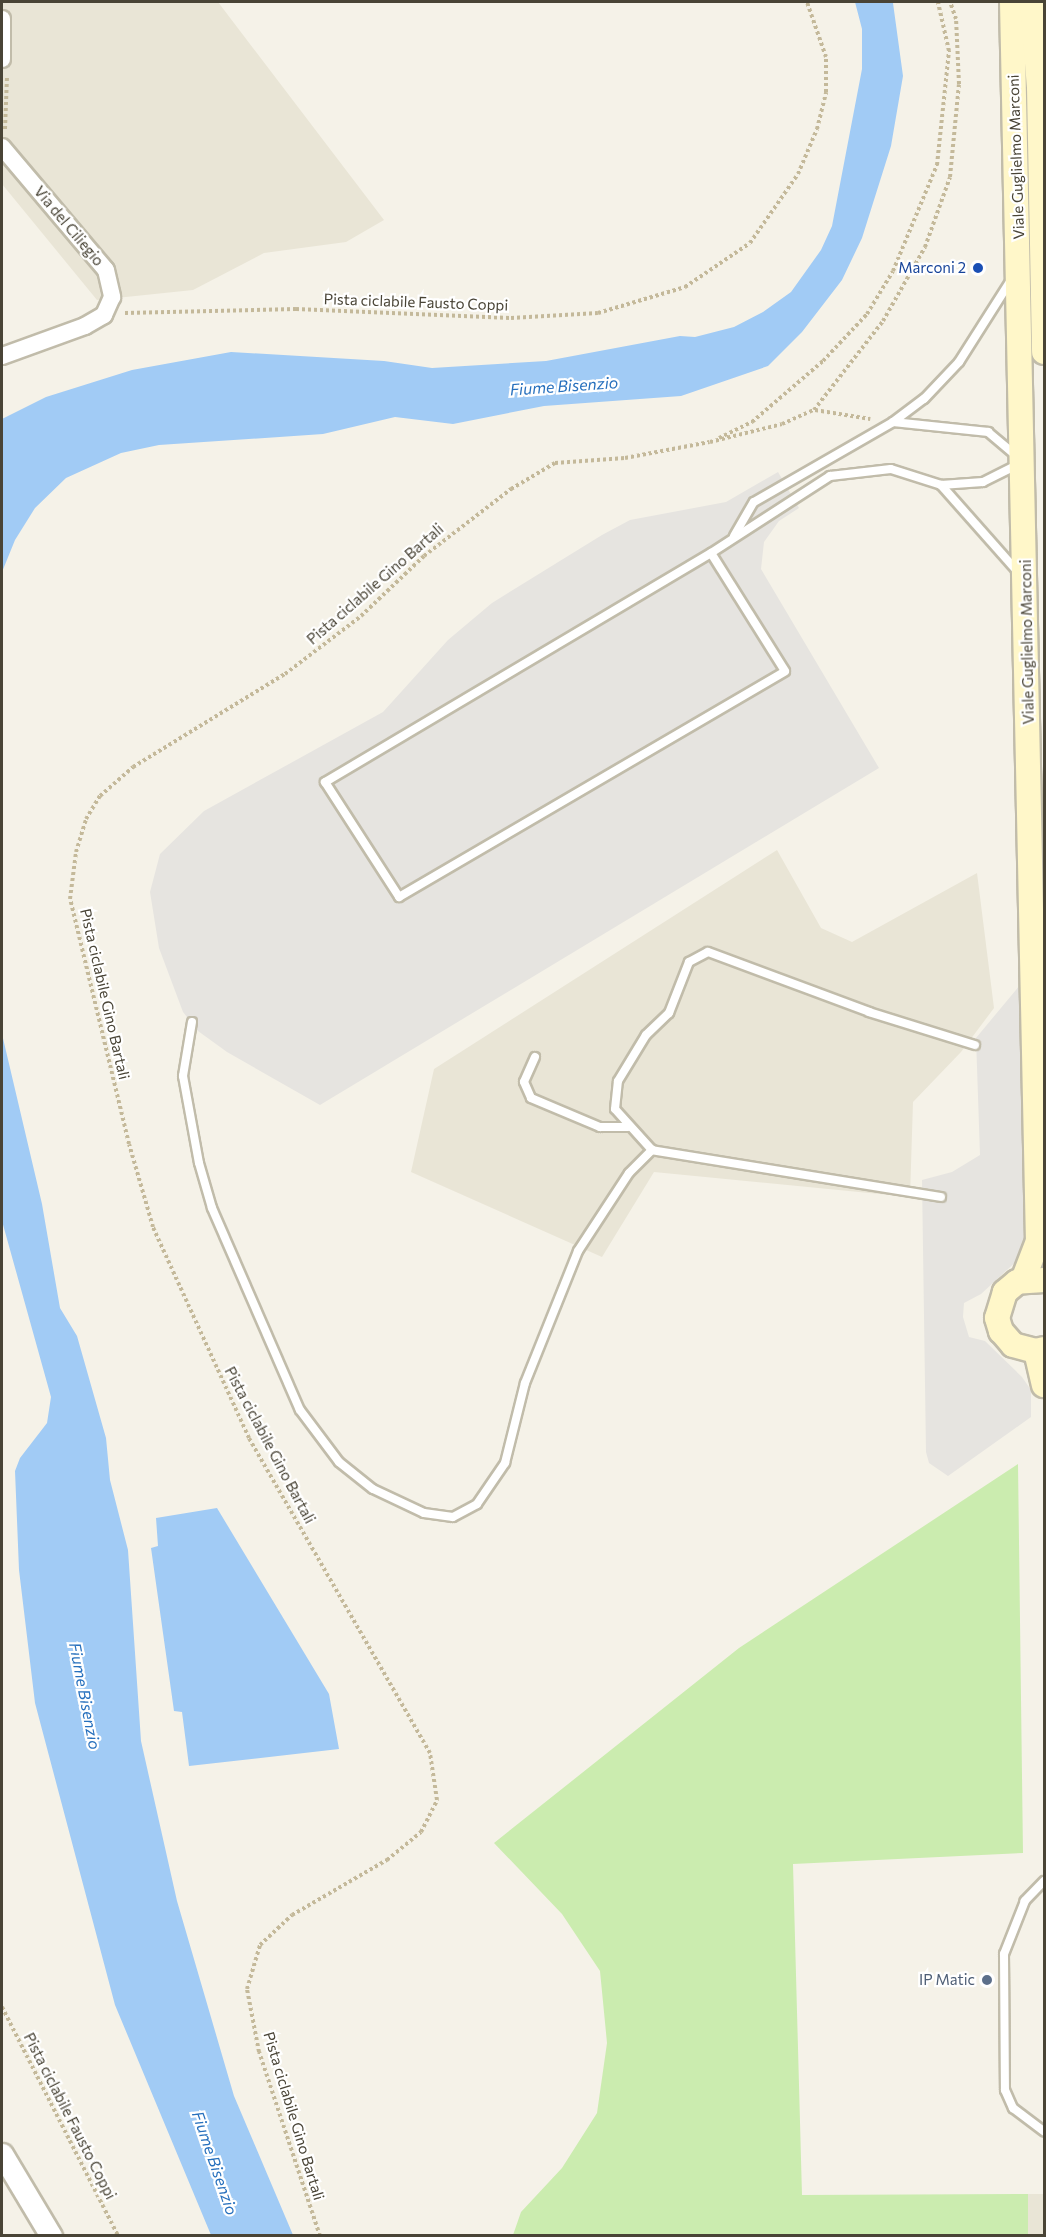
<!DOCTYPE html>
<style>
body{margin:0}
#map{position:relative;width:1046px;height:2237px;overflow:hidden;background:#f5f2e8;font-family:Commissioner,sans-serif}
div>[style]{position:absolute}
.residential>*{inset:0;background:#e9e5d6;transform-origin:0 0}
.green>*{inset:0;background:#cbecaf}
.parking>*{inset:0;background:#e6e4e0}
.water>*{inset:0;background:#a1cbf5}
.path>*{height:4px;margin-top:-2px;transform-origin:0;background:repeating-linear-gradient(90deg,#c4b99a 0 3px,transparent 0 6px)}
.roads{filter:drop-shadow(2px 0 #c1bcaa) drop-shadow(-2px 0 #c1bcaa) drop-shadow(0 2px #c1bcaa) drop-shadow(0 -2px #c1bcaa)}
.service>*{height:8px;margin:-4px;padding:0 4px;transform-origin:4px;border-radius:4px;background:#fff}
.minor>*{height:16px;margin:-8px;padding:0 8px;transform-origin:8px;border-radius:8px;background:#fff}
.tertiary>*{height:21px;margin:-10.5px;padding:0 10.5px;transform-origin:10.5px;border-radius:10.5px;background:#fff}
.secondary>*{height:24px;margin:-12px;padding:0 12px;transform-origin:12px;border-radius:12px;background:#fff7c9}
.dots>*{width:16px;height:16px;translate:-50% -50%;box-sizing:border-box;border:3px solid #fff;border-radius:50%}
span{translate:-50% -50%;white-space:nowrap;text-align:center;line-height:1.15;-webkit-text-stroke:4.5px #fff;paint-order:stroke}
.street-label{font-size:15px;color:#494436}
.transit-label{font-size:15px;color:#164399}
.right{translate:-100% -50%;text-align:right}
.service-label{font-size:15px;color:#4e5e75}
.water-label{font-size:16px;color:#2770bd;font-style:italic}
.frame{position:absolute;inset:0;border:3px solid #494436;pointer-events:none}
</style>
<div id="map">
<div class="residential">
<i style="clip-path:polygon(2px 2px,218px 2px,384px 220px,346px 242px,264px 253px,193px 290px,97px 300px,2px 184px)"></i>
<i style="clip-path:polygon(777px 850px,821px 928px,852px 942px,977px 873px,994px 1008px,961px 1052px,913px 1102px,910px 1197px,654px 1172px,602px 1257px,411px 1172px,434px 1069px)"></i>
<i style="left:1028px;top:2194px;width:16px;height:41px"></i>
</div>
<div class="green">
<i style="clip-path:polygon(1018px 1464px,1023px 1853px,793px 1864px,802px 2195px,1028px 2194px,1028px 2235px,513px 2235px,521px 2212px,562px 2168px,597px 2113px,607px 2043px,600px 1971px,562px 1914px,494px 1843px,739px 1648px)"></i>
</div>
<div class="parking">
<i style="clip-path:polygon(778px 472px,799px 508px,779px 521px,764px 542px,761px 569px,879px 768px,320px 1105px,227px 1052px,198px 1031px,183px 1012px,159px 948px,150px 892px,160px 854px,204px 811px,383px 712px,448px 640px,492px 603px,602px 535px,630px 520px,726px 502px)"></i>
<i style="clip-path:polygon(1025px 979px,1027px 1242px,1020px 1258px,981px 1294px,964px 1303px,963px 1317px,969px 1337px,985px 1341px,1022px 1377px,1031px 1390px,1031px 1417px,948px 1476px,929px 1463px,926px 1452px,922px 1180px,952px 1172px,980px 1155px,976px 1038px)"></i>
</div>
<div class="water">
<i style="clip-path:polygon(855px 2px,893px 3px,903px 76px,891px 146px,862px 238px,842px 280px,802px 332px,768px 366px,681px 396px,544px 406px,453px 424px,395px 417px,323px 434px,159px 445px,121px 453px,66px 478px,35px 508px,15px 540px,2px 572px,2px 419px,46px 397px,132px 370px,231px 352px,384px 361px,432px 368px,546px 361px,680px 336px,695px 337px,734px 327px,763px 312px,791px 292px,821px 250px,832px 226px,862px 69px,862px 29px)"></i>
<i style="clip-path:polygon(2px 1034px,42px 1204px,60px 1308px,77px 1336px,106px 1438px,110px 1480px,128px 1550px,141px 1741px,177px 1901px,234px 2096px,293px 2235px,211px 2235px,115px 2005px,35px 1703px,19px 1570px,15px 1471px,20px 1458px,47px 1423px,51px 1397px,2px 1221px)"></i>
<i style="clip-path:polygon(217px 1508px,329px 1694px,339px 1749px,189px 1766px,182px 1712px,174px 1711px,151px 1548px,158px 1546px,156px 1518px)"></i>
</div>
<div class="path">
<i style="left:5px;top:129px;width:52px;rotate:-87.8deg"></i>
<i style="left:125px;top:313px;width:171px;rotate:-1.3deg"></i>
<i style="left:296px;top:309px;width:215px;rotate:2.4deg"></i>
<i style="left:511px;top:318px;width:87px;rotate:-3.3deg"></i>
<i style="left:598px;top:313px;width:91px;rotate:-16.6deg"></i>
<i style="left:685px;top:287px;width:78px;rotate:-34.1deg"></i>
<i style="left:750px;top:243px;width:84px;rotate:-55.2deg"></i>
<i style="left:798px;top:174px;width:49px;rotate:-67.1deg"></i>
<i style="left:817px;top:129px;width:38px;rotate:-76deg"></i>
<i style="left:826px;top:92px;width:35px;rotate:-90deg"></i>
<i style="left:826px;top:57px;width:58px;rotate:-109.1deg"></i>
<i style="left:815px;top:410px;width:56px;rotate:9.3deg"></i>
<i style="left:719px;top:438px;width:37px;rotate:-26deg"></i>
<i style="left:752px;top:422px;width:94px;rotate:-40.7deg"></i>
<i style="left:823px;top:361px;width:64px;rotate:-46.9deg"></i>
<i style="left:867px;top:314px;width:50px;rotate:-58.8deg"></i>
<i style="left:893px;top:271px;width:115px;rotate:-67.5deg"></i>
<i style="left:937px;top:165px;width:115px;rotate:-84deg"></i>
<i style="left:949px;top:51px;width:50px;rotate:-102.7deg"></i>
<i style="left:2px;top:2007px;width:257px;rotate:63.1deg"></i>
<i style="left:320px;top:2236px;width:194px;rotate:-108.3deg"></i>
<i style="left:259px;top:2052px;width:64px;rotate:-100.8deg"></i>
<i style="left:247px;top:1989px;width:46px;rotate:-73.5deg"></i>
<i style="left:260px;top:1945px;width:44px;rotate:-43.2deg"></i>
<i style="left:292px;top:1915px;width:110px;rotate:-30.1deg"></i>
<i style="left:387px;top:1860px;width:44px;rotate:-39.5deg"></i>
<i style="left:421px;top:1832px;width:36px;rotate:-63deg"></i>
<i style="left:437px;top:1800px;width:48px;rotate:-98.5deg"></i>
<i style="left:430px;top:1753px;width:363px;rotate:-119.9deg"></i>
<i style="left:249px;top:1438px;width:232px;rotate:-114.5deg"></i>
<i style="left:153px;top:1227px;width:86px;rotate:-106.1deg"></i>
<i style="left:129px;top:1144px;width:252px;rotate:-103.5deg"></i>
<i style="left:70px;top:899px;width:47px;rotate:-82.7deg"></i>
<i style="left:76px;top:852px;width:34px;rotate:-73deg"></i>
<i style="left:86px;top:819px;width:27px;rotate:-59deg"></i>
<i style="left:100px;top:796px;width:44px;rotate:-41.3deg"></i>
<i style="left:133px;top:767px;width:178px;rotate:-31.5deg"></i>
<i style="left:285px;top:674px;width:96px;rotate:-37.3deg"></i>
<i style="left:361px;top:616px;width:87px;rotate:-43.6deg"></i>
<i style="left:424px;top:556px;width:110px;rotate:-37.6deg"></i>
<i style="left:511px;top:489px;width:51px;rotate:-30.6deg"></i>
<i style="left:555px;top:463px;width:70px;rotate:-4.1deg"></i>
<i style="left:625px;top:458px;width:86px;rotate:-10.7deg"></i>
<i style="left:710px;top:442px;width:74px;rotate:-14deg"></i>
<i style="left:782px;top:424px;width:35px;rotate:-24deg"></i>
<i style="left:814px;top:410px;width:113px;rotate:-52.2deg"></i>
<i style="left:883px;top:321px;width:85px;rotate:-60.4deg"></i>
<i style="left:925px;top:247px;width:74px;rotate:-70.3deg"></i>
<i style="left:950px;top:177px;width:93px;rotate:-84.5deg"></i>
<i style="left:959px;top:84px;width:65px;rotate:-92.6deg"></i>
<i style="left:956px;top:19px;width:18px;rotate:-109deg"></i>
</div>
<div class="roads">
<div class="service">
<i style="left:893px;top:422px;width:96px;rotate:6deg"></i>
<i style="left:988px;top:432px;width:39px;rotate:40deg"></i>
<i style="left:941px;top:485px;width:42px;rotate:-4.1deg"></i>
<i style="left:983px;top:482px;width:40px;rotate:-26.6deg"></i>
<i style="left:734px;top:536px;width:39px;rotate:-60deg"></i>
<i style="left:754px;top:502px;width:160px;rotate:-29.9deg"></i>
<i style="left:893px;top:422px;width:39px;rotate:-37deg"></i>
<i style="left:924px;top:399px;width:51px;rotate:-46.6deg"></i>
<i style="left:959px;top:362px;width:97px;rotate:-57.6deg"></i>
<i style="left:711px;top:553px;width:449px;rotate:149.3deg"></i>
<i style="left:325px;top:782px;width:137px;rotate:57.2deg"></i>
<i style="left:399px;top:897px;width:447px;rotate:-30.3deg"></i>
<i style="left:785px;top:671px;width:139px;rotate:-122.1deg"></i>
<i style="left:711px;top:553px;width:142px;rotate:-32.9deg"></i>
<i style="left:830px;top:476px;width:61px;rotate:-6.5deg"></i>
<i style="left:891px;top:469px;width:52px;rotate:17.7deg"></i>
<i style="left:941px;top:485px;width:116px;rotate:48.5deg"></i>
<i style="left:192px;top:1022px;width:55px;rotate:99.5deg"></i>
<i style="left:183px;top:1076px;width:88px;rotate:79.6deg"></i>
<i style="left:199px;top:1163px;width:47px;rotate:73.9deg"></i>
<i style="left:212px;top:1208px;width:220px;rotate:66.5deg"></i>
<i style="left:300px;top:1410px;width:65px;rotate:53.1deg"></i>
<i style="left:339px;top:1462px;width:43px;rotate:38.5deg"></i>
<i style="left:373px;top:1489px;width:56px;rotate:25.2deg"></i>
<i style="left:424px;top:1513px;width:29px;rotate:8deg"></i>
<i style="left:453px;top:1517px;width:27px;rotate:-28deg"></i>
<i style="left:477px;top:1504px;width:50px;rotate:-55.7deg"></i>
<i style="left:505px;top:1463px;width:82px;rotate:-76deg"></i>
<i style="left:525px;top:1383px;width:142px;rotate:-68.1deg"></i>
<i style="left:578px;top:1251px;width:93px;rotate:-56.8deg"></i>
<i style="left:629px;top:1173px;width:33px;rotate:-45deg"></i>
<i style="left:535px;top:1057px;width:27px;rotate:114deg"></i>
<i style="left:524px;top:1082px;width:17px;rotate:66deg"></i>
<i style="left:531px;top:1098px;width:75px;rotate:22.8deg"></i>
<i style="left:600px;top:1127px;width:28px"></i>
<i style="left:941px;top:1197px;width:293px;rotate:-170.8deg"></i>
<i style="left:652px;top:1150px;width:55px;rotate:-132.1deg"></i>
<i style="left:615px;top:1109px;width:28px;rotate:-84deg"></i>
<i style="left:618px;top:1081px;width:54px;rotate:-58.7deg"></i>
<i style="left:646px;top:1035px;width:32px;rotate:-44deg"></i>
<i style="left:669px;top:1013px;width:55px;rotate:-68.6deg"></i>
<i style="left:689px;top:962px;width:21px;rotate:-28deg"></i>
<i style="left:708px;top:952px;width:172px;rotate:20.4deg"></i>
<i style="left:869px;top:1012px;width:111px;rotate:17.3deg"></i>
<i style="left:1044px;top:1881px;width:28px;rotate:134deg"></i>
<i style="left:1025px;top:1901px;width:57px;rotate:111.6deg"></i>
<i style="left:1004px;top:1954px;width:136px;rotate:89.6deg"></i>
<i style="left:1005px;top:2090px;width:20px;rotate:66deg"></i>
<i style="left:1013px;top:2108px;width:39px;rotate:37deg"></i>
</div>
<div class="minor">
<i style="left:2px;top:19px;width:40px;rotate:90deg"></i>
<i style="left:2px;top:147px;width:161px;rotate:49.8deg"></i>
<i style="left:106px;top:270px;width:28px;rotate:77deg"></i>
<i style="left:112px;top:297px;width:20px;rotate:114deg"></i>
<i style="left:104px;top:315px;width:22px;rotate:150deg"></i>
<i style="left:85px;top:326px;width:88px;rotate:160.1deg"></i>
</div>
<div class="tertiary">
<i style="left:2px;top:2154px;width:96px;rotate:59.1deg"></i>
</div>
<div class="secondary">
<i style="left:1012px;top:2px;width:1239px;rotate:88.8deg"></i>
<i style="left:1038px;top:1241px;width:42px;rotate:111deg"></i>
<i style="left:1032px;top:2px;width:85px;rotate:85.3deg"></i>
<i style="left:1039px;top:87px;width:265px;rotate:88.9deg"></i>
<i style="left:1044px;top:1280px;width:27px;rotate:176deg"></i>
<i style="left:1017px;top:1282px;width:16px;rotate:140deg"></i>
<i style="left:1005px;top:1292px;width:27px;rotate:107deg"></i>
<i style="left:997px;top:1318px;width:14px;rotate:73deg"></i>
<i style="left:1001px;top:1331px;width:18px;rotate:49deg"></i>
<i style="left:1013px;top:1345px;width:24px;rotate:15deg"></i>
<i style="left:1036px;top:1351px;width:8px;rotate:-14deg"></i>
<i style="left:1036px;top:1351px;width:35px;rotate:77deg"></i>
</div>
</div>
<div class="dots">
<i style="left:978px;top:268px;background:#1a4fb4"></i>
<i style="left:987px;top:1980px;background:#5c6f8a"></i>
</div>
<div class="street-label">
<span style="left:1016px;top:157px;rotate:-92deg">Viale Guglielmo Marconi</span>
<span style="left:69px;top:226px;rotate:50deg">Via del Ciliegio</span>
<span style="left:416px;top:302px;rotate:2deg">Pista ciclabile Fausto Coppi</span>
<span style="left:375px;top:584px;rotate:-41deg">Pista ciclabile Gino Bartali</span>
<span style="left:1027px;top:642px;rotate:-91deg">Viale Guglielmo Marconi</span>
<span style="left:105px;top:994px;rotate:77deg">Pista ciclabile Gino Bartali</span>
<span style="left:270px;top:1445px;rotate:62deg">Pista ciclabile Gino Bartali</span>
<span style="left:70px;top:2116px;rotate:63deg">Pista ciclabile Fausto Coppi</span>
<span style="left:294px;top:2116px;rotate:73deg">Pista ciclabile Gino Bartali</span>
</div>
<div class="transit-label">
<span class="right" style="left:966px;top:268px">Marconi 2</span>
</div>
<div class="service-label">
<span class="right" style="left:975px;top:1980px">IP Matic</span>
</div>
<div class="water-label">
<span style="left:564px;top:386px;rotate:-4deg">Fiume Bisenzio</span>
<span style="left:85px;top:1696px;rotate:79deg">Fiume Bisenzio</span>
<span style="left:215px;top:2163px;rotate:71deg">Fiume Bisenzio</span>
</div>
<div class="frame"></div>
</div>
